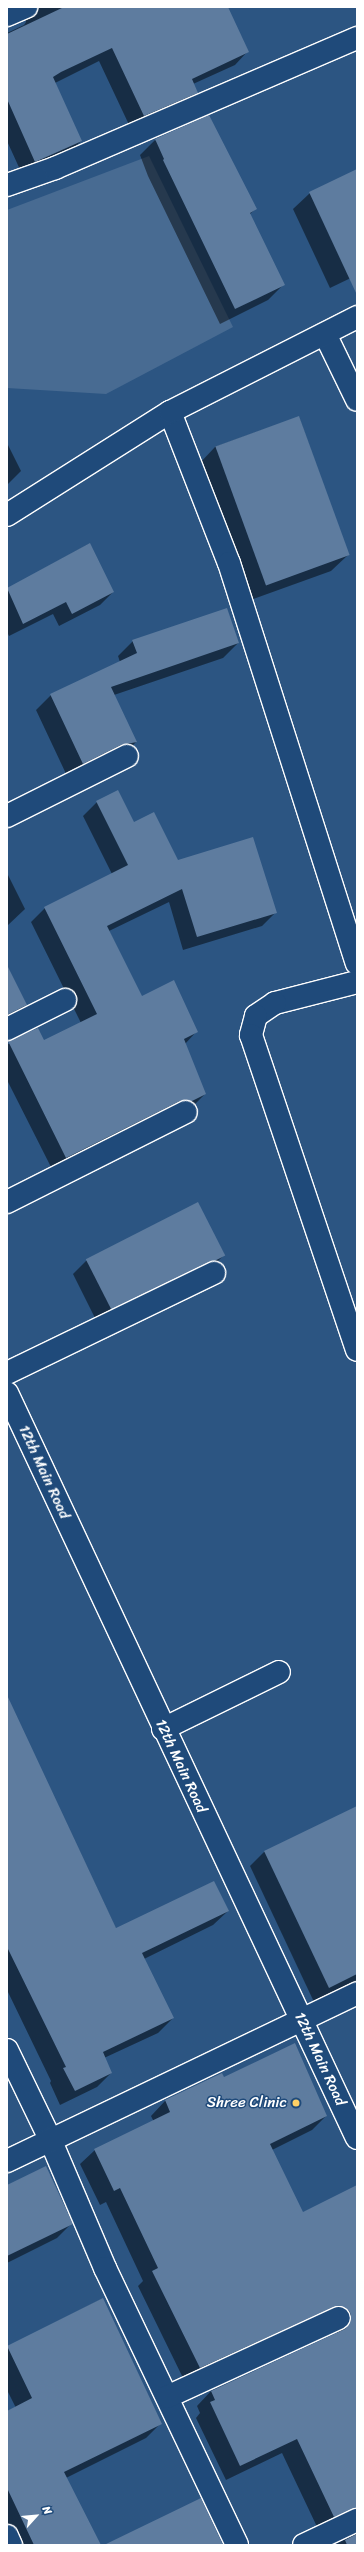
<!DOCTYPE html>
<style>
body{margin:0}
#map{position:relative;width:364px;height:2552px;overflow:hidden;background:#2c5582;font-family:Sriracha,sans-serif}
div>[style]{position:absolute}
.green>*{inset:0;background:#486b92}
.shadow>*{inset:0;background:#0007}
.building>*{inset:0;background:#5e7c9f;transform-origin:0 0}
.roads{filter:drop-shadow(1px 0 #fff) drop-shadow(-1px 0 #fff) drop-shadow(0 1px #fff) drop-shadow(0 -1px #fff)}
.minor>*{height:22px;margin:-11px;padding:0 11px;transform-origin:11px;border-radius:11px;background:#1f4a7a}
.dots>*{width:11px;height:11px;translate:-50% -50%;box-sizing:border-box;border:2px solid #1f4a7a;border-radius:50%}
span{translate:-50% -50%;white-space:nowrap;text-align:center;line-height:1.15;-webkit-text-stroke:3px #1f4a7a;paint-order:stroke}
.street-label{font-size:15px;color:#fff}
.poi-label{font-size:15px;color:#fff}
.right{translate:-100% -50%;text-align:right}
.frame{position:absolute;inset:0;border:8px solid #fff;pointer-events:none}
.north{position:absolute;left:16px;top:2496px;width:40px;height:40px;-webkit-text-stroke:3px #1f4a7a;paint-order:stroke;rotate:63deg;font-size:11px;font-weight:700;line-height:16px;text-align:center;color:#fff}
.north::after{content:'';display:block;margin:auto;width:14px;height:18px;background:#fff;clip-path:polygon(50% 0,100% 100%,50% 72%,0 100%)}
</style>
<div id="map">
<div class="green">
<i style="clip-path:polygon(149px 156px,233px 327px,106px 394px,7px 388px,7px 210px)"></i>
</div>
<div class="shadow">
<i style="clip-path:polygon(10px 7px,227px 7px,248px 51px,235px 65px,193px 84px,197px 92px,184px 106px,131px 129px,99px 61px,55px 83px,81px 141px,68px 154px,22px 174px,7px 141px,7px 33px,24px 25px,26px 22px,21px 10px)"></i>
<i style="clip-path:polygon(155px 140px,255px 209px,249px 215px,283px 285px,268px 300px,220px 324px,148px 176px,140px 155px)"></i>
<i style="clip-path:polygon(357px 171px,357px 275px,330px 288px,293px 209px,310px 193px)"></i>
<i style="clip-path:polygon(357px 367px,357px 413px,342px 382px)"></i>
<i style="clip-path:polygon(299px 417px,348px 555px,331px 571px,248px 601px,199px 464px,215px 447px)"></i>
<i style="clip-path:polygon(7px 443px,21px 471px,7px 485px)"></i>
<i style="clip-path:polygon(89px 544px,113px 592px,100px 605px,59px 626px,53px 614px,9px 636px,7px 632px,7px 589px)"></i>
<i style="clip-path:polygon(133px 641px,238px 643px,223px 658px,114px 695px,136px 742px,121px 757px,68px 778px,36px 710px,51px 695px,120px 662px,118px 656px)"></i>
<i style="clip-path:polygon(97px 802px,133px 823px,178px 861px,276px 912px,262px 926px,183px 950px,169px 902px,109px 931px,141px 997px,197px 1031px,185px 1044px,205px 1094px,191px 1108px,53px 1171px,7px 1080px,7px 1044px,44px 1042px,81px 1023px,31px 922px,45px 908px,112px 874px,83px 816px)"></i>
<i style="clip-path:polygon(7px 873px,25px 909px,7px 926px)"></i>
<i style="clip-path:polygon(7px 967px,26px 1005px,7px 1022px)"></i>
<i style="clip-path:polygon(197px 1204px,223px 1256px,210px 1269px,97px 1322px,73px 1274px,86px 1261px)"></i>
<i style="clip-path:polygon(7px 1697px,116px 1929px,228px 1911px,213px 1925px,144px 1959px,173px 2018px,158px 2033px,104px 2058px,111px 2073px,97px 2087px,60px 2105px,50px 2083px,51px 2081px,7px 1990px)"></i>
<i style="clip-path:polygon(357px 1807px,357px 1981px,314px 2002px,250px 1866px,264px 1852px)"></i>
<i style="clip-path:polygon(222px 2074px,224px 2078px,326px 2116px,312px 2130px,272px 2150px,302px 2213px,357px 2187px,357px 2545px,334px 2545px,354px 2535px,354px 2530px,319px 2531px,282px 2453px,226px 2480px,196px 2418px,200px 2413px,197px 2406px,211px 2391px,337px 2334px,336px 2327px,185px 2382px,138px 2286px,143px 2281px,106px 2202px,100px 2205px,80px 2164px,95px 2150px,154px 2122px,151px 2116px,165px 2101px)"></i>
<i style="clip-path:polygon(7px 2186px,71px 2224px,57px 2238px,7px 2263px)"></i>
<i style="clip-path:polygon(102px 2299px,160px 2424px,146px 2438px,66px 2478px,100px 2545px,13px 2545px,7px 2533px,7px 2412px,16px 2408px,7px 2390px,7px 2347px)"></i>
</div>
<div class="building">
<i style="clip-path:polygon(64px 7px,228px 7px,249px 52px,192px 79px,198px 93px,144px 116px,112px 48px,61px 72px,53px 77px,82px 141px,35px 162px,7px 99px,7px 34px)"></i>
<i style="clip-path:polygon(209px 115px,257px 209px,250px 213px,285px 285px,235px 309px,163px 160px,164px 159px,155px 139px)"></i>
<i style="clip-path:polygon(357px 169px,357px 295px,309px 192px)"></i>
<i style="left:299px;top:416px;width:148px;height:89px;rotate:70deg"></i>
<i style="clip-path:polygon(90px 543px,114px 592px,72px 614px,66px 602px,23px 624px,7px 588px)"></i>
<i style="clip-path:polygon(227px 608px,239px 643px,111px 687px,137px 742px,121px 745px,83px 764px,50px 694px,137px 653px,132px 640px)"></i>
<i style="clip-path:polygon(118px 790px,134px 822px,154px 812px,178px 860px,253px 837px,277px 913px,197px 937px,182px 889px,107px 926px,142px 996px,174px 980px,198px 1032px,184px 1039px,206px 1094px,192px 1101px,180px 1101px,66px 1158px,8px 1041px,38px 1028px,44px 1040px,97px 1014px,44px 907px,128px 865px,96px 801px)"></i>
<i style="clip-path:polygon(7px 965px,27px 1005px,7px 1015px)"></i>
<i style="left:198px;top:1202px;width:60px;height:126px;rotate:63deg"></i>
<i style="clip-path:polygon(7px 1695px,116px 1928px,214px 1881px,229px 1911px,142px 1953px,174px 2018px,103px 2052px,112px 2073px,75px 2091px,63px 2068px,66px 2067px,7px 1947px)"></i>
<i style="clip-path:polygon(357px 1806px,357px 1974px,329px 1988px,264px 1851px)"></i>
<i style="clip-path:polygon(295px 2043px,327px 2116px,270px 2144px,303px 2212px,357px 2185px,357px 2508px,334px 2517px,297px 2439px,240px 2466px,210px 2402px,215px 2400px,211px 2391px,345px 2329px,351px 2320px,350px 2312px,341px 2306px,334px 2307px,200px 2368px,152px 2271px,158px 2268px,120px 2188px,114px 2191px,94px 2149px,170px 2112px,165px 2100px,222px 2073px,224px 2077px)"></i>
<i style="clip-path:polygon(46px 2166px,73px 2224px,7px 2256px,7px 2185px)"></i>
<i style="clip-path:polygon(103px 2298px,162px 2424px,64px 2472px,101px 2545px,34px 2545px,7px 2488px,7px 2411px,32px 2398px,7px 2346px)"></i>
<i style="clip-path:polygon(201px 2498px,223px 2545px,104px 2545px)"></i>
<i style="clip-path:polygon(357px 2534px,357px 2545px,347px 2545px,345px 2540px)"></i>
</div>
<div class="roads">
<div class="minor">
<i style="left:7px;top:15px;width:21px;rotate:-23deg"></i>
<i style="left:7px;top:185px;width:51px;rotate:-19.5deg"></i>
<i style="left:55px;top:168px;width:329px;rotate:-23.3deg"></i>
<i style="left:325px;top:334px;width:73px;rotate:64.1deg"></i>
<i style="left:170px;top:412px;width:162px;rotate:68.7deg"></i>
<i style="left:229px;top:563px;width:420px;rotate:72.3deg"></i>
<i style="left:7px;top:515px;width:193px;rotate:-32.3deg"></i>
<i style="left:170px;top:412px;width:210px;rotate:-26.9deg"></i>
<i style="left:7px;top:816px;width:134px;rotate:-26.6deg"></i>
<i style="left:357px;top:982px;width:85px;rotate:165.6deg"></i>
<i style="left:275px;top:1003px;width:23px;rotate:146deg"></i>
<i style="left:256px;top:1016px;width:20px;rotate:105deg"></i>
<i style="left:251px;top:1035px;width:332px;rotate:71.4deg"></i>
<i style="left:7px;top:1029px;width:65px;rotate:-26.6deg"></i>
<i style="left:7px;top:1202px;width:200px;rotate:-26.7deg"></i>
<i style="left:7px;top:1373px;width:230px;rotate:-25.8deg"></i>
<i style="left:7px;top:1393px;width:823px;rotate:64.84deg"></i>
<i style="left:163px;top:1729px;width:129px;rotate:-26.2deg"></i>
<i style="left:7px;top:2050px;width:99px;rotate:64.2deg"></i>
<i style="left:50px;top:2139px;width:140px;rotate:66.9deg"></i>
<i style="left:105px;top:2268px;width:307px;rotate:64.5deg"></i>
<i style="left:7px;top:2161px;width:388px;rotate:-25.6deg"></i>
<i style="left:167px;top:2397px;width:189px;rotate:-24.7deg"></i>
<i style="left:7px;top:2536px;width:10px;rotate:66deg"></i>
<i style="left:304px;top:2545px;width:59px;rotate:-25.3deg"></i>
</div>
</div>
<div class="dots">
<i style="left:296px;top:2103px;background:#ffd166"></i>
</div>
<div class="street-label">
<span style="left:44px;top:1472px;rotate:65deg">12th Main Road</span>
<span style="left:181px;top:1766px;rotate:65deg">12th Main Road</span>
<span style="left:320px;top:2059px;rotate:65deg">12th Main Road</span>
</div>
<div class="poi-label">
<span class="right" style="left:287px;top:2103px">Shree Clinic</span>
</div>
<div class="frame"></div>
<div class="north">N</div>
</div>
